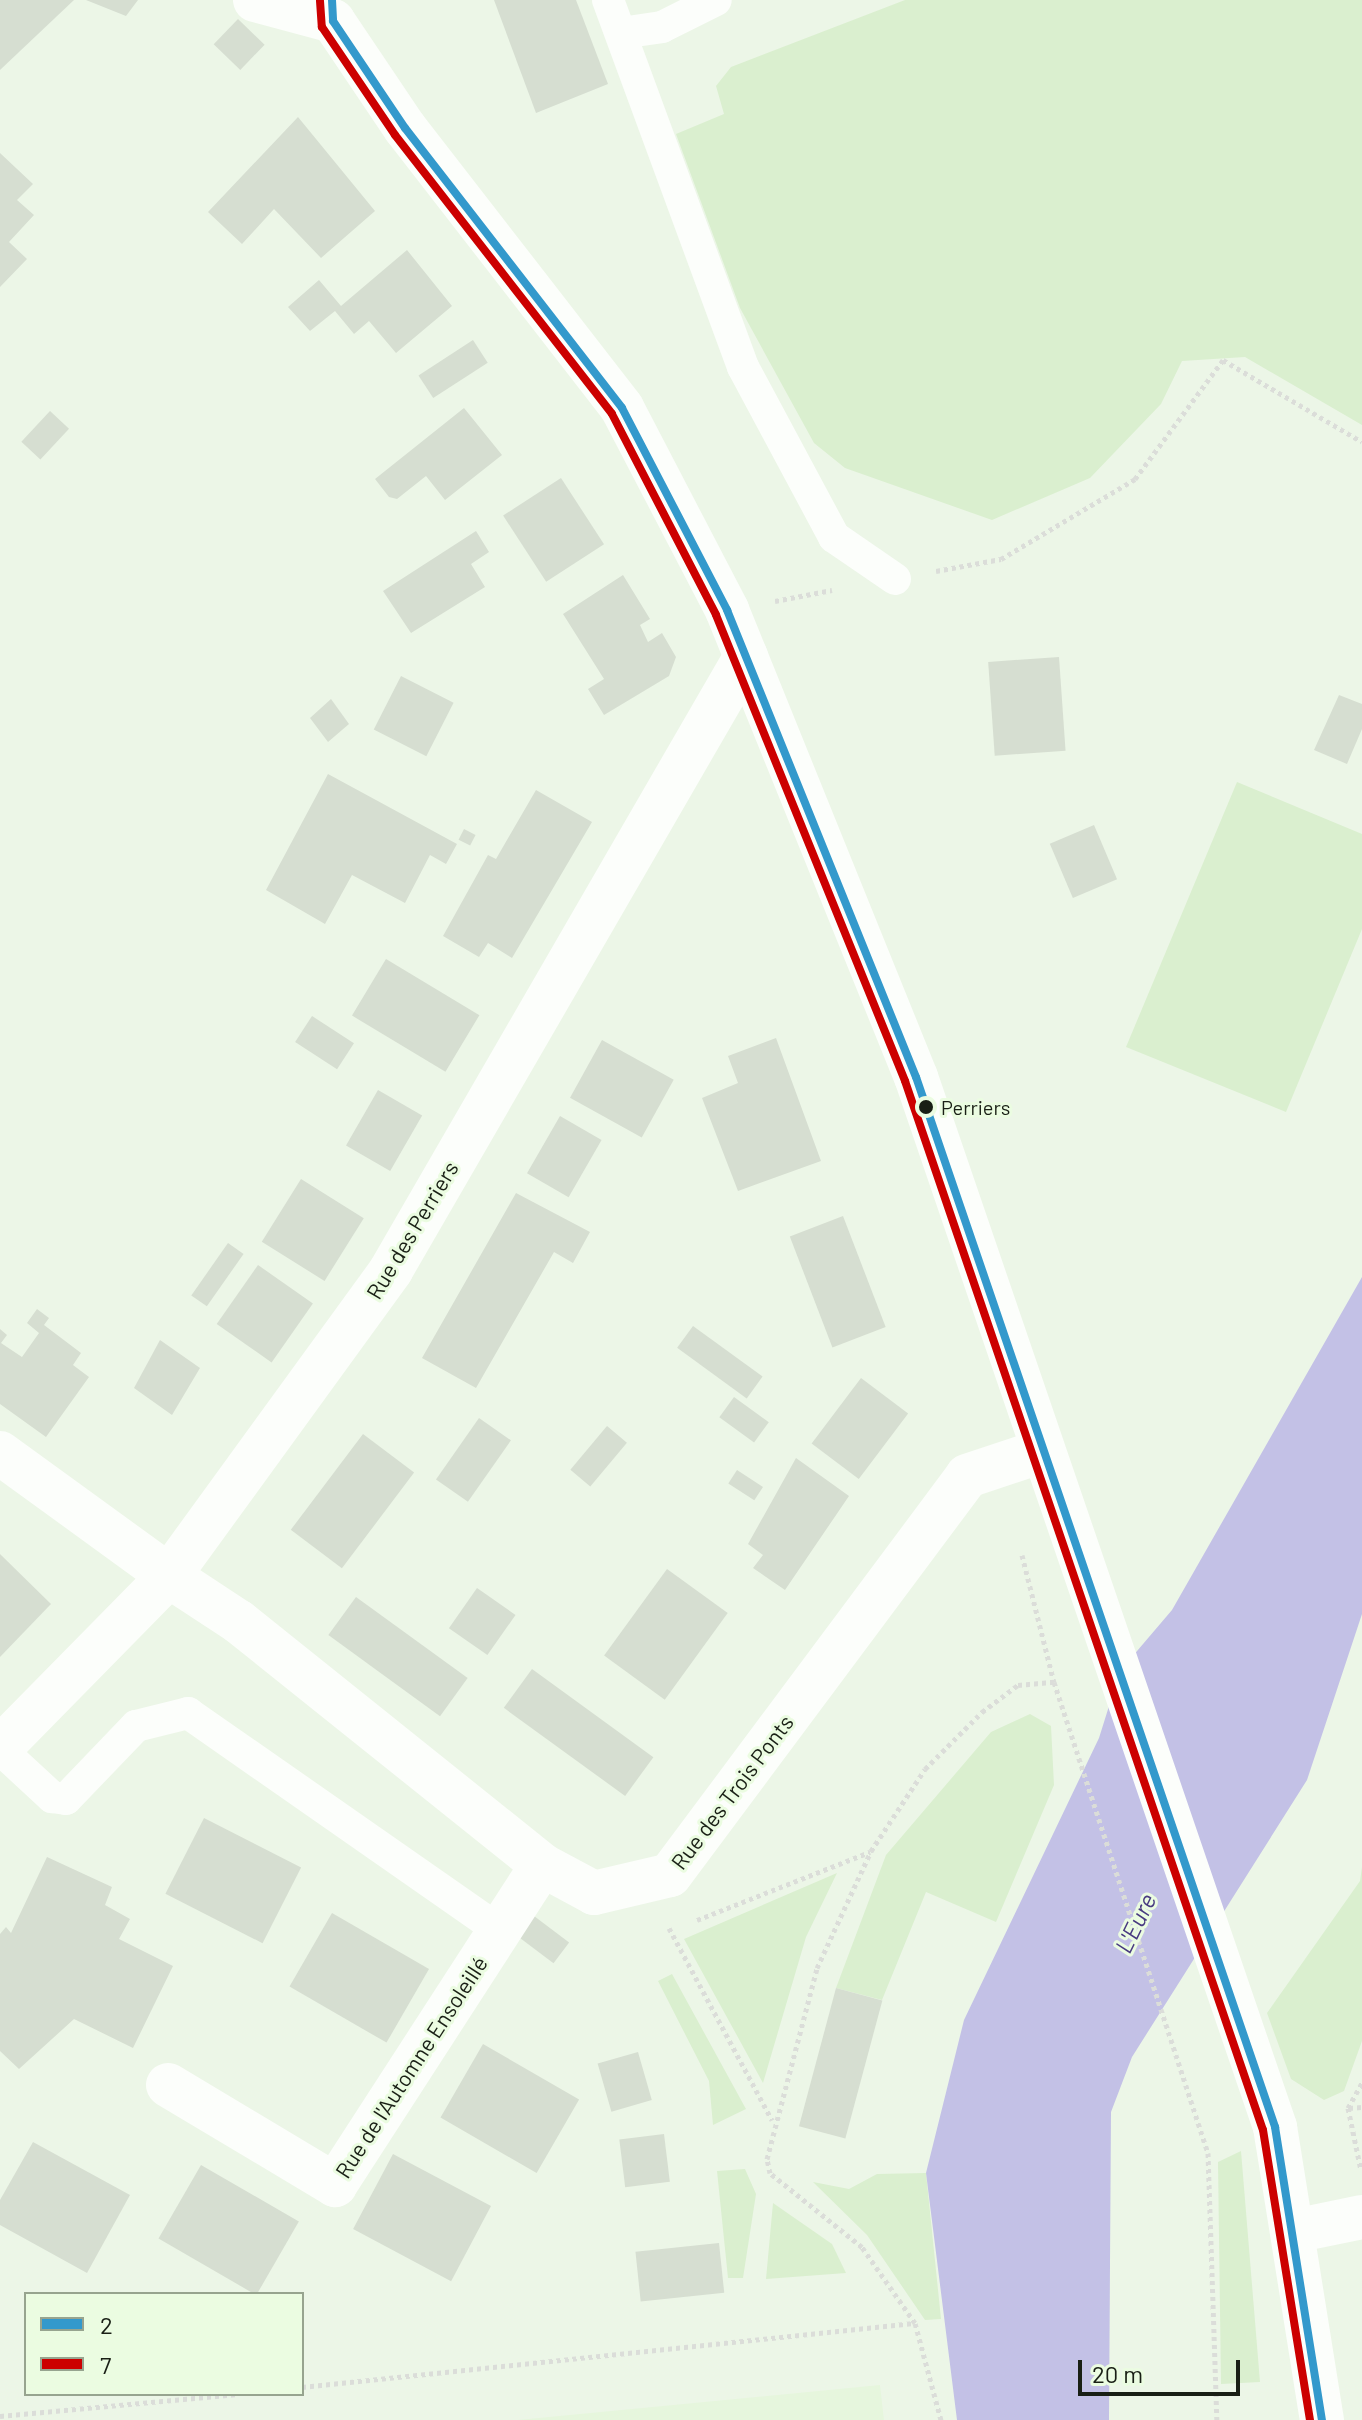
<!DOCTYPE html>
<meta charset="utf-8">
<style>
body{margin:0}
#map{position:relative;width:1362px;height:2420px;overflow:hidden;background:#ecf6e7;font-family:Barlow,sans-serif}
div>[style]{position:absolute}
.built>*{inset:0;background:#e6f6dd}
.green>*{inset:0;background:#daefcf}
.water>*{inset:0;background:#c3c1e6}
.building>*{inset:0;background:#d6ded1;transform-origin:0 0}
.path>*{height:5px;margin-top:-2.5px;transform-origin:0;background:repeating-linear-gradient(90deg,#dbddd9 0 4px,transparent 0 8px)}
.lane>*{height:32px;margin:-16px;padding:0 16px;transform-origin:16px;border-radius:16px;background:#fcfefb}
.street>*{height:44px;margin:-22px;padding:0 22px;transform-origin:22px;border-radius:22px;background:#fcfefb}
.secondary>*{height:44px;margin:-22px;padding:0 22px;transform-origin:22px;border-radius:22px;background:#fcfefb}
.bus-1>*{height:8px;margin:-4px;padding:0 4px;transform-origin:4px;border-radius:4px;background:#39c}
.bus-2>*{height:8px;margin:-4px;padding:0 4px;transform-origin:4px;border-radius:4px;background:#c00}
.dots>*{width:22px;height:22px;translate:-50% -50%;box-sizing:border-box;border:4px solid #ebfce1;border-radius:50%}
span{translate:-50% -50%;white-space:nowrap;text-align:center;line-height:1.15;-webkit-text-stroke:6px #ebfce1;paint-order:stroke}
.bus-label{font-size:20px;color:#191f15}
.left{translate:0 -50%;text-align:left}
.street-label{font-size:22px;color:#191f15}
.water-label{font-size:24px;color:#483a80;font-style:italic}
.legend{position:absolute;left:24px;top:2292px;width:280px;height:104px;box-sizing:border-box;background:#ebfce1;border:2px solid #97a48f;margin:0;padding:10px 14px;list-style:none;font-size:24px;color:#191f15}
.legend li{display:flex;align-items:center;gap:16px;height:40px}
.legend b{width:40px;border:2px solid #97a48f}
.scale{position:absolute;left:1078px;top:2360px;width:162px;height:36px;box-sizing:border-box;border:4px solid #191f15;border-top:0;padding-left:10px;font-size:24px;line-height:28px;white-space:nowrap;color:#191f15;-webkit-text-stroke:6px #ebfce1;paint-order:stroke}
</style>
<div id="map">
<div class="built">
<i style="clip-path:polygon(880px 2385px,884px 2420px,517px 2420px,518px 2420px)"></i>
</div>
<div class="green">
<i style="clip-path:polygon(905px 0,1362px 0,1362px 425px,1245px 357px,1182px 361px,1161px 404px,1090px 478px,992px 520px,845px 468px,814px 443px,740px 308px,676px 134px,724px 114px,716px 86px,731px 67px)"></i>
<i style="clip-path:polygon(1237px 782px,1362px 834px,1362px 929px,1286px 1112px,1126px 1047px)"></i>
<i style="clip-path:polygon(1030px 1714px,1051px 1726px,1054px 1785px,996px 1922px,926px 1892px,882px 2000px,836px 1988px,886px 1855px,991px 1732px)"></i>
<i style="clip-path:polygon(1362px 1867px,1362px 2041px,1344px 2091px,1324px 2100px,1291px 2079px,1267px 2013px,1360px 1881px)"></i>
<i style="clip-path:polygon(837px 1873px,806px 1937px,763px 2083px,684px 1939px)"></i>
<i style="clip-path:polygon(672px 1974px,746px 2109px,713px 2125px,709px 2081px,658px 1981px)"></i>
<i style="clip-path:polygon(1241px 2151px,1260px 2382px,1221px 2384px,1218px 2162px)"></i>
<i style="clip-path:polygon(745px 2169px,756px 2194px,743px 2278px,728px 2278px,717px 2171px)"></i>
<i style="clip-path:polygon(926px 2173px,941px 2319px,925px 2320px,867px 2235px,813px 2182px,849px 2189px,877px 2174px)"></i>
<i style="clip-path:polygon(773px 2203px,832px 2244px,846px 2273px,766px 2279px)"></i>
</div>
<div class="water">
<i style="clip-path:polygon(1362px 1277px,1362px 1614px,1307px 1780px,1132px 2057px,1111px 2112px,1109px 2420px,957px 2420px,926px 2173px,964px 2020px,1099px 1738px,1120px 1671px,1172px 1610px)"></i>
</div>
<div class="building">
<i style="clip-path:polygon(0 0,74px 0,0 70px)"></i>
<i style="clip-path:polygon(86px 0,138px 0,126px 16px)"></i>
<i style="clip-path:polygon(494px 0,576px 0,608px 84px,536px 113px)"></i>
<i style="left:238px;top:19px;width:37px;height:35px;rotate:44deg"></i>
<i style="clip-path:polygon(298px 117px,375px 211px,321px 258px,274px 209px,242px 244px,208px 212px)"></i>
<i style="clip-path:polygon(0 153px,33px 184px,17px 200px,34px 215px,9px 242px,27px 259px,0 287px)"></i>
<i style="clip-path:polygon(407px 250px,452px 306px,396px 353px,369px 321px,354px 334px,335px 311px,310px 331px,288px 307px,319px 280px,341px 306px)"></i>
<i style="left:473px;top:340px;width:27px;height:65px;rotate:57deg"></i>
<i style="clip-path:polygon(464px 408px,502px 455px,445px 500px,426px 476px,397px 499px,389px 497px,375px 479px)"></i>
<i style="left:50px;top:411px;width:26px;height:42px;rotate:43deg"></i>
<i style="left:561px;top:478px;width:79px;height:69px;rotate:57deg"></i>
<i style="clip-path:polygon(476px 531px,489px 552px,471px 564px,485px 587px,411px 633px,383px 591px)"></i>
<i style="clip-path:polygon(623px 575px,650px 619px,640px 625px,648px 642px,662px 633px,676px 657px,669px 676px,604px 715px,588px 689px,604px 679px,563px 614px)"></i>
<i style="left:1059px;top:657px;width:94px;height:71px;rotate:86deg"></i>
<i style="left:401px;top:676px;width:59px;height:60px;rotate:27deg"></i>
<i style="clip-path:polygon(1339px 695px,1362px 704px,1362px 729px,1347px 764px,1314px 750px)"></i>
<i style="clip-path:polygon(331px 699px,349px 724px,328px 742px,310px 718px)"></i>
<i style="clip-path:polygon(328px 774px,457px 844px,446px 864px,430px 855px,405px 903px,352px 875px,325px 924px,266px 890px)"></i>
<i style="clip-path:polygon(536px 790px,592px 822px,512px 958px,488px 943px,479px 957px,443px 936px,488px 855px,496px 859px)"></i>
<i style="left:1094px;top:825px;width:59px;height:48px;rotate:67deg"></i>
<i style="left:464px;top:829px;width:13px;height:12px;rotate:27deg"></i>
<i style="left:386px;top:959px;width:109px;height:66px;rotate:31deg"></i>
<i style="left:312px;top:1016px;width:50px;height:31px;rotate:33deg"></i>
<i style="clip-path:polygon(776px 1038px,821px 1161px,738px 1191px,702px 1098px,738px 1083px,728px 1056px)"></i>
<i style="left:602px;top:1040px;width:82px;height:66px;rotate:29deg"></i>
<i style="left:378px;top:1090px;width:51px;height:64px;rotate:30deg"></i>
<i style="left:560px;top:1116px;width:48px;height:66px;rotate:30deg"></i>
<i style="left:301px;top:1179px;width:74px;height:74px;rotate:32deg"></i>
<i style="clip-path:polygon(516px 1193px,590px 1232px,573px 1263px,554px 1252px,476px 1388px,422px 1358px)"></i>
<i style="left:843px;top:1216px;width:119px;height:57px;rotate:69deg"></i>
<i style="left:228px;top:1243px;width:19px;height:64px;rotate:35deg"></i>
<i style="left:258px;top:1265px;width:67px;height:72px;rotate:35deg"></i>
<i style="clip-path:polygon(37px 1309px,49px 1318px,44px 1325px,81px 1353px,73px 1365px,89px 1377px,46px 1437px,0 1404px,0 1329px,7px 1335px,1px 1343px,22px 1357px,39px 1333px,27px 1323px)"></i>
<i style="left:693px;top:1326px;width:86px;height:27px;rotate:36deg"></i>
<i style="clip-path:polygon(160px 1340px,200px 1368px,172px 1415px,134px 1388px)"></i>
<i style="left:861px;top:1378px;width:59px;height:82px;rotate:37deg"></i>
<i style="left:734px;top:1397px;width:43px;height:25px;rotate:36deg"></i>
<i style="left:479px;top:1418px;width:39px;height:75px;rotate:35deg"></i>
<i style="left:607px;top:1426px;width:26px;height:57px;rotate:40deg"></i>
<i style="left:363px;top:1434px;width:64px;height:120px;rotate:37deg"></i>
<i style="clip-path:polygon(796px 1458px,849px 1496px,785px 1590px,753px 1568px,763px 1555px,748px 1544px)"></i>
<i style="left:737px;top:1470px;width:31px;height:16px;rotate:33deg"></i>
<i style="clip-path:polygon(0 1554px,51px 1604px,0 1657px)"></i>
<i style="left:667px;top:1569px;width:75px;height:107px;rotate:36deg"></i>
<i style="left:477px;top:1588px;width:47px;height:49px;rotate:35deg"></i>
<i style="left:356px;top:1597px;width:138px;height:47px;rotate:36deg"></i>
<i style="left:532px;top:1669px;width:150px;height:48px;rotate:36deg"></i>
<i style="left:204px;top:1818px;width:109px;height:85px;rotate:27deg"></i>
<i style="clip-path:polygon(47px 1857px,112px 1887px,105px 1905px,130px 1919px,119px 1939px,173px 1966px,133px 2048px,74px 2019px,19px 2069px,0 2051px,0 1934px,6px 1927px,11px 1933px)"></i>
<i style="left:332px;top:1913px;width:112px;height:85px;rotate:30deg"></i>
<i style="left:534px;top:1916px;width:44px;height:26px;rotate:37deg"></i>
<i style="left:836px;top:1988px;width:48px;height:143px;rotate:15deg"></i>
<i style="left:483px;top:2044px;width:111px;height:85px;rotate:30deg"></i>
<i style="left:638px;top:2052px;width:50px;height:42px;rotate:74deg"></i>
<i style="left:664px;top:2134px;width:48px;height:45px;rotate:83deg"></i>
<i style="clip-path:polygon(33px 2142px,130px 2195px,87px 2273px,0 2225px,0 2200px)"></i>
<i style="left:393px;top:2154px;width:111px;height:85px;rotate:28deg"></i>
<i style="left:201px;top:2165px;width:113px;height:85px;rotate:30deg"></i>
<i style="left:719px;top:2243px;width:50px;height:84px;rotate:84deg"></i>
</div>
<div class="path">
<i style="left:936px;top:571px;width:66px;rotate:-10.5deg"></i>
<i style="left:1001px;top:559px;width:156px;rotate:-30.8deg"></i>
<i style="left:1135px;top:479px;width:148px;rotate:-53.5deg"></i>
<i style="left:1223px;top:360px;width:161px;rotate:30.5deg"></i>
<i style="left:775px;top:601px;width:58px;rotate:-10.9deg"></i>
<i style="left:1022px;top:1555px;width:131px;rotate:75.9deg"></i>
<i style="left:697px;top:1920px;width:186px;rotate:-21.5deg"></i>
<i style="left:669px;top:1928px;width:218px;rotate:61.8deg"></i>
<i style="left:1348px;top:2108px;width:63px;rotate:78.2deg"></i>
<i style="left:1348px;top:2108px;width:29px;rotate:-61deg"></i>
<i style="left:1349px;top:2108px;width:13px;rotate:-4deg"></i>
<i style="left:302px;top:2387px;width:615px;rotate:-5.97deg"></i>
<i style="left:0;top:2416px;width:239px;rotate:-5.3deg"></i>
<i style="left:941px;top:2420px;width:100px;rotate:-105deg"></i>
<i style="left:915px;top:2323px;width:93px;rotate:-124.9deg"></i>
<i style="left:862px;top:2247px;width:118px;rotate:-141.2deg"></i>
<i style="left:770px;top:2173px;width:14px;rotate:-102deg"></i>
<i style="left:767px;top:2159px;width:197px;rotate:-75.3deg"></i>
<i style="left:817px;top:1968px;width:129px;rotate:-65.2deg"></i>
<i style="left:871px;top:1851px;width:98px;rotate:-56.6deg"></i>
<i style="left:925px;top:1769px;width:81px;rotate:-45deg"></i>
<i style="left:982px;top:1712px;width:45px;rotate:-36.9deg"></i>
<i style="left:1018px;top:1685px;width:36px;rotate:-5deg"></i>
<i style="left:1054px;top:1682px;width:496px;rotate:71.9deg"></i>
<i style="left:1208px;top:2153px;width:267px;rotate:88.1deg"></i>
</div>
<div class="lane">
<i style="left:608px;top:0;width:391px;rotate:69.8deg"></i>
<i style="left:743px;top:367px;width:193px;rotate:61.8deg"></i>
<i style="left:834px;top:537px;width:74px;rotate:34.5deg"></i>
<i style="left:621px;top:33px;width:41px;rotate:-8.3deg"></i>
<i style="left:662px;top:27px;width:60px;rotate:-26.6deg"></i>
<i style="left:0;top:1749px;width:71px;rotate:42.7deg"></i>
<i style="left:52px;top:1797px;width:14px;rotate:8deg"></i>
<i style="left:66px;top:1799px;width:101px;rotate:-46.2deg"></i>
<i style="left:136px;top:1726px;width:54px;rotate:-14deg"></i>
<i style="left:188px;top:1713px;width:379px;rotate:34.9deg"></i>
</div>
<div class="street">
<i style="left:169px;top:1576px;width:84px;rotate:33.3deg"></i>
<i style="left:239px;top:1622px;width:388px;rotate:38.7deg"></i>
<i style="left:542px;top:1865px;width:59px;rotate:28.3deg"></i>
<i style="left:594px;top:1893px;width:78px;rotate:-13.3deg"></i>
<i style="left:670px;top:1875px;width:497px;rotate:-53.3deg"></i>
<i style="left:967px;top:1476px;width:79px;rotate:-18.4deg"></i>
<i style="left:168px;top:2085px;width:195px;rotate:30.9deg"></i>
<i style="left:335px;top:2185px;width:381px;rotate:-57.1deg"></i>
</div>
<div class="secondary">
<i style="left:255px;top:0;width:81px;rotate:15.1deg"></i>
<i style="left:333px;top:21px;width:129px;rotate:56.1deg"></i>
<i style="left:405px;top:128px;width:354px;rotate:52.2deg"></i>
<i style="left:622px;top:408px;width:228px;rotate:62.5deg"></i>
<i style="left:727px;top:610px;width:504px;rotate:67.97deg"></i>
<i style="left:916px;top:1077px;width:1110px;rotate:71.12deg"></i>
<i style="left:1275px;top:2127px;width:297px;rotate:80.9deg"></i>
<i style="left:0;top:1453px;width:209px;rotate:36deg"></i>
<i style="left:0;top:1748px;width:241px;rotate:-45.5deg"></i>
<i style="left:169px;top:1576px;width:378px;rotate:-54deg"></i>
<i style="left:391px;top:1270px;width:709px;rotate:-59.96deg"></i>
<i style="left:1294px;top:2231px;width:69px;rotate:-11.6deg"></i>
</div>
<div class="bus-1">
<i style="left:332px;top:0;width:21px;rotate:87deg"></i>
<i style="left:333px;top:21px;width:129px;rotate:56.1deg"></i>
<i style="left:405px;top:128px;width:354px;rotate:52.2deg"></i>
<i style="left:622px;top:408px;width:228px;rotate:62.5deg"></i>
<i style="left:727px;top:610px;width:504px;rotate:67.97deg"></i>
<i style="left:916px;top:1077px;width:1110px;rotate:71.12deg"></i>
<i style="left:1275px;top:2127px;width:297px;rotate:80.9deg"></i>
</div>
<div class="bus-2">
<i style="left:320px;top:1px;width:26px;rotate:86deg"></i>
<i style="left:322px;top:27px;width:130px;rotate:55.9deg"></i>
<i style="left:395px;top:135px;width:353px;rotate:52.1deg"></i>
<i style="left:612px;top:414px;width:226px;rotate:62.6deg"></i>
<i style="left:716px;top:615px;width:503px;rotate:67.92deg"></i>
<i style="left:905px;top:1081px;width:1108px;rotate:71.16deg"></i>
<i style="left:1263px;top:2130px;width:294px;rotate:80.8deg"></i>
</div>
<div class="dots">
<i style="left:926px;top:1107px;background:#191f15"></i>
</div>
<div class="bus-label">
<span class="left" style="left:941px;top:1107px">Perriers</span>
</div>
<div class="street-label">
<span style="left:412px;top:1230px;rotate:-59deg">Rue des Perriers</span>
<span style="left:732px;top:1792px;rotate:-53deg">Rue des Trois Ponts</span>
<span style="left:411px;top:2067px;rotate:-57deg">Rue de l'Automne Ensoleillé</span>
</div>
<div class="water-label">
<span style="left:1135px;top:1923px;rotate:-64deg">L'Eure</span>
</div>
<ul class="legend">
<li><b style="height:10px;background:#39c"></b>2</li>
<li><b style="height:10px;background:#c00"></b>7</li>
</ul>
<div class="scale">20 m</div>
</div>
